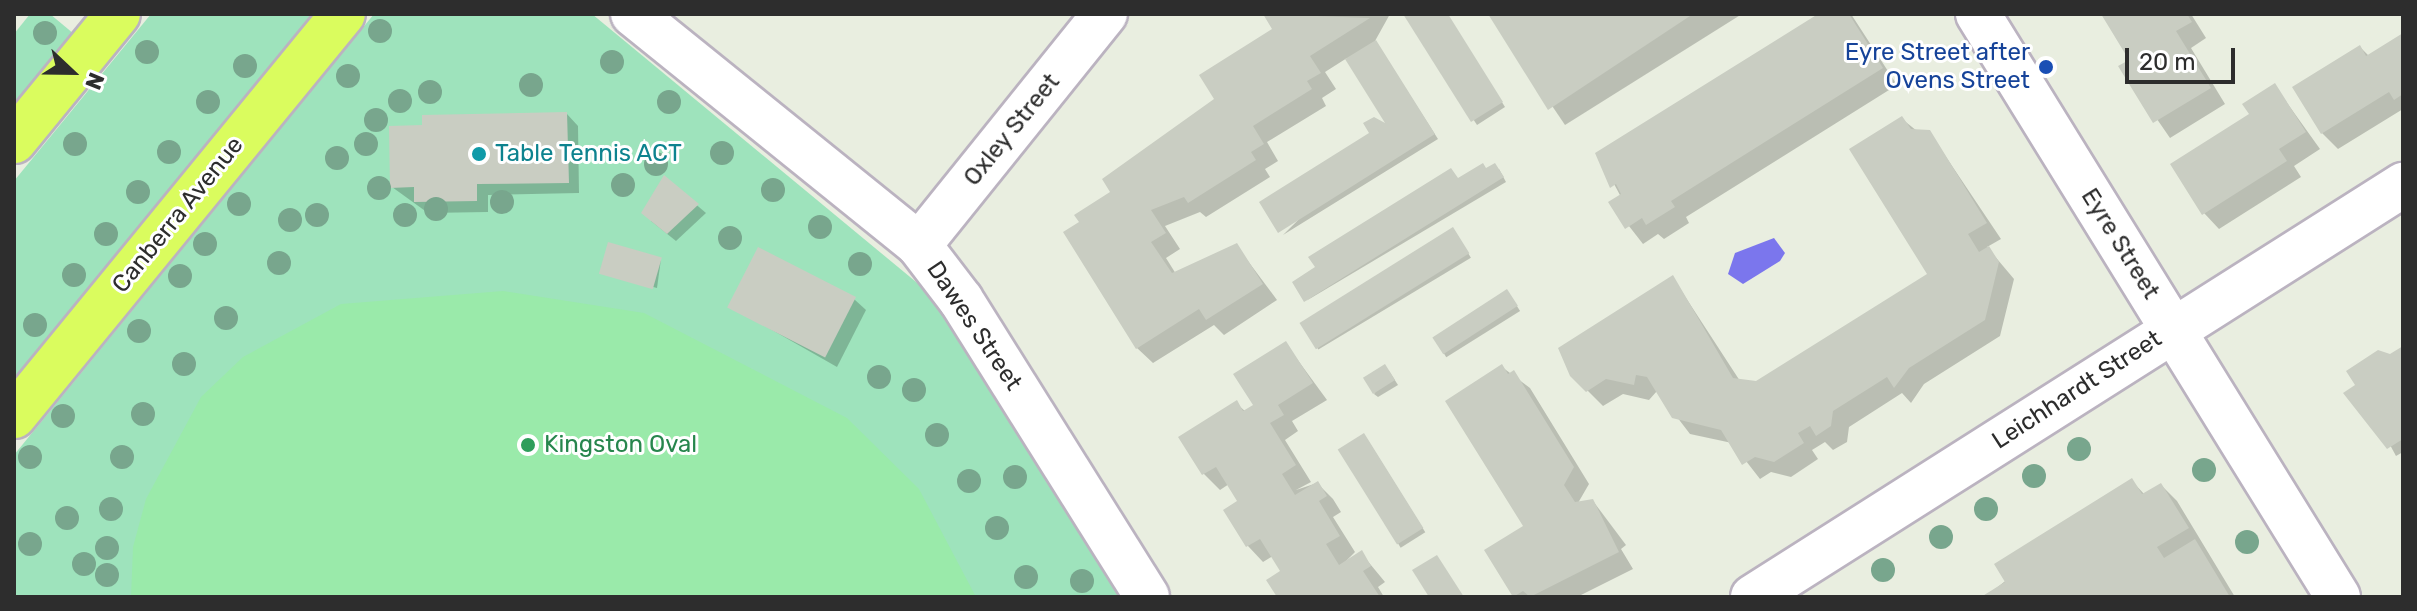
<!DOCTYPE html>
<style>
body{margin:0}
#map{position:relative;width:2417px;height:611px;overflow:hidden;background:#e9eee0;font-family:Rubik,sans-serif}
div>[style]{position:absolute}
.green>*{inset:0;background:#9ee3bc}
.pitch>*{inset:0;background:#9aeaaa}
.water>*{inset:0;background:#7b76ed}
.shadow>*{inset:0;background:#0003;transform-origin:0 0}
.building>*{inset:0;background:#c9cdc2;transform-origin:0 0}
.roads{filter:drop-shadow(2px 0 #bbb3c0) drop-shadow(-2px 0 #bbb3c0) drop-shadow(0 2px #bbb3c0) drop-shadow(0 -2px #bbb3c0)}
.minor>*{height:44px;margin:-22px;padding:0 22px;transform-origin:22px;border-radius:22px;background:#fff}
.highway>*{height:44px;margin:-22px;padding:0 22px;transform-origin:22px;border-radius:22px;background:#dafc5e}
.trees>*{width:24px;height:24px;margin:-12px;border-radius:50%;background:#78a68d}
.dots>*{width:22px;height:22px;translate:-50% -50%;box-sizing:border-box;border:4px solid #fff;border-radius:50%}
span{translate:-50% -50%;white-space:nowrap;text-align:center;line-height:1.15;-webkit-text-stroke:6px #fff;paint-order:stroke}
.transit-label{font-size:24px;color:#164399}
.right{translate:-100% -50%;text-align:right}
.street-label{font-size:24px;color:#2d2d2d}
.culture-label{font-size:24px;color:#0d838f}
.left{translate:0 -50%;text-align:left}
.leisure-label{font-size:24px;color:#27864d}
.frame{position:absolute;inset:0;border:16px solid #2d2d2d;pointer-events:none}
.north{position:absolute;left:32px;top:32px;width:80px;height:80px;-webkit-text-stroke:6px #fff;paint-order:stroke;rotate:112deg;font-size:22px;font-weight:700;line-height:32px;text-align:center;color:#2d2d2d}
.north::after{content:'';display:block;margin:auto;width:28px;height:36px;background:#2d2d2d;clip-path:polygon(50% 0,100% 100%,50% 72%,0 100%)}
.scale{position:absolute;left:2125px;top:48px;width:110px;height:36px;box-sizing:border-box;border:4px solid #2d2d2d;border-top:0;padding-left:10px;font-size:24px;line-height:28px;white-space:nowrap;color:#2d2d2d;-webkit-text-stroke:6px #fff;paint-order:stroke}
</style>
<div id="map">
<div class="green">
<i style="clip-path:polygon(30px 14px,50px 14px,74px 34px,14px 108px,14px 34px)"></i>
<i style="clip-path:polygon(151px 14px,319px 14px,14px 387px,14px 181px)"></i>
<i style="clip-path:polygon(374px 14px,592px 14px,927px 291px,1120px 597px,14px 597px,14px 455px)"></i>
</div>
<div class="pitch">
<i style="clip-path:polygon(503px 291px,644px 313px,847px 418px,919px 489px,976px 597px,131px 597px,133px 547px,146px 499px,201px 397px,243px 357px,341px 304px)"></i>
</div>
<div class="water">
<i style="clip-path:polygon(1774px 238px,1785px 253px,1780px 261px,1743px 284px,1728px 274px,1735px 253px)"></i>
</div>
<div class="shadow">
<i style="clip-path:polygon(1266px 14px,1390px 14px,1375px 41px,1438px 139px,1283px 235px,1391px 128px,1347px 58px,1325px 72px,1336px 89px,1322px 98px,1326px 106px,1267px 142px,1278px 161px,1265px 169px,1270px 177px,1206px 217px,1200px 212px,1165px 226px,1180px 249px,1166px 258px,1176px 274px,1236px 245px,1277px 300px,1224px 335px,1214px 325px,1153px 363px,1137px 348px,1082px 223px,1217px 100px,1275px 30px)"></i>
<i style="clip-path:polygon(1405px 14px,1447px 14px,1505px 107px,1477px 125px)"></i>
<i style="clip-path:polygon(1490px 14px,1742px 14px,1565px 125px)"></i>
<i style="clip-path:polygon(1822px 14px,1851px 14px,1897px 85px,1686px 217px,1689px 223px,1664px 239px,1658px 234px,1643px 244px,1611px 203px,1621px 197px,1598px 154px)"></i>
<i style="clip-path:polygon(2103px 14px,2191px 14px,2206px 38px,2191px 48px,2225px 104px,2170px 138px,2121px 67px,2131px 60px)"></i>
<i style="clip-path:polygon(2403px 35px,2403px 109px,2338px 149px,2322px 133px,2360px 47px,2369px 56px)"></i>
<i style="clip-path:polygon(2275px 86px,2320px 149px,2294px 166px,2301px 177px,2219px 229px,2204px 213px,2252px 114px)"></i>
<i style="clip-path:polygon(567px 114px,578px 126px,579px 193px,488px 195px,488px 212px,428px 213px,392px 187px)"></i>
<i style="clip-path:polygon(1902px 119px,1942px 151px,2001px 239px,1987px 247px,2014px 279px,2000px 336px,1924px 384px,1911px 403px,1902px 393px,1849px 427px,1847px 442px,1833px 450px,1825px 442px,1812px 450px,1818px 459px,1791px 477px,1771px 472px,1760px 479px,1732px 443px,1690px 434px,1657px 391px,1649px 400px,1623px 394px,1603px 406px,1572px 375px,1673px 278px,1740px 381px,1756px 383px,1930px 275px)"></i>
<i style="clip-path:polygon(1499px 169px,1506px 182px,1306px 301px,1458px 180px)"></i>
<i style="clip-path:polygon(665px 178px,706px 213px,676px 241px,651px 221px)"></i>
<i style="left:1456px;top:233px;width:29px;height:178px;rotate:59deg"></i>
<i style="clip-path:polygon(661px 259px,657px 288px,601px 273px)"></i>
<i style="left:1510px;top:295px;width:19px;height:87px;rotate:58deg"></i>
<i style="clip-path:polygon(854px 299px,866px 310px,837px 367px,730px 306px)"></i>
<i style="clip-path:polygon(1286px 344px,1327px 400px,1292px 421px,1298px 431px,1285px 440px,1311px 482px,1296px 490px,1317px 483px,1333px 499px,1341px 512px,1333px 517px,1355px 552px,1343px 564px,1361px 553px,1385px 582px,1378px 587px,1384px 597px,1279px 597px,1283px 572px,1273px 556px,1263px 562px,1248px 546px,1240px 502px,1229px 484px,1220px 490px,1204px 474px,1181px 437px,1236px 403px,1246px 412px,1256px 406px)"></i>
<i style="clip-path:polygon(2403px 349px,2403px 452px,2396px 456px,2358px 386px)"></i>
<i style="clip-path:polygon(1502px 367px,1530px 388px,1589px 484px,1578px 503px,1593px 501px,1626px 545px,1621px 549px,1633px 569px,1577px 597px,1516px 597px,1487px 550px,1526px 526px)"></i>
<i style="clip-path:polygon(1389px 371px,1398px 385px,1378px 397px,1374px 394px)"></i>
<i style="left:1367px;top:439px;width:110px;height:29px;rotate:58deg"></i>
<i style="clip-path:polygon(2132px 481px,2145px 495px,2161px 485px,2177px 501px,2235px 597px,1985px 597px)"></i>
</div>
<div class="building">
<i style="clip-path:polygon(1263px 14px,1370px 18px,1310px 56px,1321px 73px,1307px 81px,1312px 89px,1253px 126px,1264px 144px,1251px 152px,1256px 160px,1188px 203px,1184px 197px,1151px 210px,1166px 233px,1151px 242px,1172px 273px,1237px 243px,1263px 284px,1206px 320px,1199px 309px,1136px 349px,1063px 232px,1079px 222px,1074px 215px,1110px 192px,1102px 179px,1214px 99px,1199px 75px,1272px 29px)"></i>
<i style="clip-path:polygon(1403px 14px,1448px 14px,1503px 102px,1471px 122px)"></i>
<i style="clip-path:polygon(1488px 14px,1693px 14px,1548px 110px)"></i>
<i style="clip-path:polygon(1818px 14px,1849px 14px,1883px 68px,1671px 201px,1675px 207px,1646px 225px,1642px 218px,1625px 229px,1608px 202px,1621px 194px,1616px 184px,1610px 188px,1595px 153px)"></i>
<i style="clip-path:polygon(2101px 14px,2187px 14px,2192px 22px,2176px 31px,2211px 88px,2153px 123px,2118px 66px,2129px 60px)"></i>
<i style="clip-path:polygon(2403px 33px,2403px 94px,2394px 100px,2389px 92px,2321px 134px,2292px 87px,2360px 45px,2366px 56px)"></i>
<i style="clip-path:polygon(1376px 40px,1435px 134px,1278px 233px,1259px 202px,1369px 133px,1363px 123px,1374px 117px,1385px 123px,1345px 59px)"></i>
<i style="clip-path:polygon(2275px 83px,2306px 132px,2279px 149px,2287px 161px,2202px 215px,2170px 164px,2249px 114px,2242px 104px)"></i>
<i style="clip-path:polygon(567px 112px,569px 183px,477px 184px,477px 201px,414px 202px,414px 187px,390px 188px,389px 126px,422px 125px,422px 115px)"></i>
<i style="clip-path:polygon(1902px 116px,1911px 129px,1930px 130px,1987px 223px,1968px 234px,1979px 252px,1989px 246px,1999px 262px,1985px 320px,1909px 368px,1894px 388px,1887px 377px,1833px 411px,1831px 426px,1816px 436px,1810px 426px,1798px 433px,1804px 443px,1774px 462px,1755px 457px,1742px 465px,1721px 430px,1672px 418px,1647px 377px,1636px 375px,1634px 385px,1606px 379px,1586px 392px,1570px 376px,1558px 348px,1673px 275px,1733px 378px,1756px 381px,1927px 274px,1849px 149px)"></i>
<i style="clip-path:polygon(1483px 163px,1486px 168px,1495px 163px,1504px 177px,1304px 302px,1292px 282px,1315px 267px,1308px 257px,1451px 168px,1458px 178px)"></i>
<i style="clip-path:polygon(664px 175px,699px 204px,667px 234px,641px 213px)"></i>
<i style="left:1453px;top:227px;width:31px;height:181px;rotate:58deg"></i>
<i style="left:608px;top:242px;width:56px;height:33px;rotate:16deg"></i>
<i style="left:758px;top:247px;width:110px;height:68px;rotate:27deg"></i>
<i style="left:1507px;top:289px;width:20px;height:89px;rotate:57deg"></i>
<i style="clip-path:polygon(1286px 341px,1313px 383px,1278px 405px,1284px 415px,1270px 423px,1296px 465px,1282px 474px,1295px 495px,1318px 481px,1327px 496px,1319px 501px,1340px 536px,1326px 544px,1339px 565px,1362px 550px,1371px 566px,1363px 571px,1380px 597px,1277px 597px,1266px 580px,1280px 571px,1260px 539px,1246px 547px,1223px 510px,1237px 501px,1216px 467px,1202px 475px,1178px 437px,1237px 400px,1243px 411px,1253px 405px,1233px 374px)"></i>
<i style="clip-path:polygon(2403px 346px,2403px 439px,2387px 449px,2343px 393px,2355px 385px,2346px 371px,2378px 350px,2390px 354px)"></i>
<i style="left:1385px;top:364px;width:19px;height:26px;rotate:58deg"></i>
<i style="clip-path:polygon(1502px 364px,1508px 374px,1514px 370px,1574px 467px,1564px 485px,1575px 502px,1593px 499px,1619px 552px,1530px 597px,1523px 591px,1513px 597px,1484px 550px,1523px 526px,1445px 401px)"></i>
<i style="left:1364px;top:433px;width:112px;height:31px;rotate:58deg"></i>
<i style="clip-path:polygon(2132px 478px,2142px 494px,2161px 483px,2189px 528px,2157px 547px,2164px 558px,2195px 539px,2230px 597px,1981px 597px,2005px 582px,1994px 564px)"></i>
<i style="clip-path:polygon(1437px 555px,1464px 597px,1429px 597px,1412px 570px)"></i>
</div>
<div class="roads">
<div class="minor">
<i style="left:633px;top:14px;width:368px;rotate:38.9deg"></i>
<i style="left:919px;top:245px;width:69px;rotate:52.6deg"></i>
<i style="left:961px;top:300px;width:350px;rotate:57.9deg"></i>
<i style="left:1978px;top:14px;width:685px;rotate:58.3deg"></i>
<i style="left:919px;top:245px;width:297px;rotate:-51.2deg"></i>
<i style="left:1753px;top:597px;width:770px;rotate:-32.37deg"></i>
</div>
<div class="highway">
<i style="left:14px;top:141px;width:164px;rotate:-50.7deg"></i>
<i style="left:14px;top:416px;width:519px;rotate:-50.7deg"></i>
</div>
</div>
<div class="trees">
<i style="left:380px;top:31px"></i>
<i style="left:45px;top:33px"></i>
<i style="left:147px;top:52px"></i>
<i style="left:612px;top:62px"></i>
<i style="left:245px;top:66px"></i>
<i style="left:348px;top:76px"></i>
<i style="left:531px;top:85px"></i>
<i style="left:430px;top:92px"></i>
<i style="left:400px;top:101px"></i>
<i style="left:208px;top:102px"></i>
<i style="left:669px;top:102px"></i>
<i style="left:376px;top:120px"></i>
<i style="left:75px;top:144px"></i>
<i style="left:366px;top:144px"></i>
<i style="left:169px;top:152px"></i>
<i style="left:722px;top:153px"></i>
<i style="left:337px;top:158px"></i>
<i style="left:656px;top:164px"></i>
<i style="left:623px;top:185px"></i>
<i style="left:379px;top:188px"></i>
<i style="left:773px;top:190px"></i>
<i style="left:138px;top:192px"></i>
<i style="left:502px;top:202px"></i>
<i style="left:239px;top:204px"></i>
<i style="left:436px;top:209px"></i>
<i style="left:317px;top:215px"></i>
<i style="left:405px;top:215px"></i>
<i style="left:290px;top:220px"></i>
<i style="left:820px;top:227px"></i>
<i style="left:106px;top:234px"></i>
<i style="left:730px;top:238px"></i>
<i style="left:205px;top:244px"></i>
<i style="left:279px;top:263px"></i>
<i style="left:860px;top:264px"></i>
<i style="left:74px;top:275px"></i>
<i style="left:180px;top:276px"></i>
<i style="left:226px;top:318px"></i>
<i style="left:35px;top:325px"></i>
<i style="left:139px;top:331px"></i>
<i style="left:184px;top:364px"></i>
<i style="left:879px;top:377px"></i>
<i style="left:914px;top:390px"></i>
<i style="left:143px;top:414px"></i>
<i style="left:63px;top:416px"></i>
<i style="left:937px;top:435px"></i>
<i style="left:2079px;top:449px"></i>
<i style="left:30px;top:457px"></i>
<i style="left:122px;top:457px"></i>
<i style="left:2204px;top:470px"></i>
<i style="left:2034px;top:476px"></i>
<i style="left:1015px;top:477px"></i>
<i style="left:969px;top:481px"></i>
<i style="left:111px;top:509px"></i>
<i style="left:1986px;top:509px"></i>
<i style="left:67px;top:518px"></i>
<i style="left:997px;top:528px"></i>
<i style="left:1941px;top:537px"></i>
<i style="left:2247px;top:542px"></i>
<i style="left:30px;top:544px"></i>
<i style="left:107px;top:548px"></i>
<i style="left:84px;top:564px"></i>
<i style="left:1883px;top:570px"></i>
<i style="left:107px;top:575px"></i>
<i style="left:1026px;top:577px"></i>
<i style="left:1082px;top:581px"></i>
</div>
<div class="dots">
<i style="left:2046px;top:67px;background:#1a4fb4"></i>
<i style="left:479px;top:154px;background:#0f9aa8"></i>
<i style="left:528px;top:445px;background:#2e9e5b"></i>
</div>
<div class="transit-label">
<span class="right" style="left:2030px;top:67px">Eyre Street after<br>Ovens Street</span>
</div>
<div class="street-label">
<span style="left:1012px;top:130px;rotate:-51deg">Oxley Street</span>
<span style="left:178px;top:215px;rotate:-51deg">Canberra Avenue</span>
<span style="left:2120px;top:244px;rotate:58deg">Eyre Street</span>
<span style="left:974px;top:326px;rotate:56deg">Dawes Street</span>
<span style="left:2077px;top:390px;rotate:-33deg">Leichhardt Street</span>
</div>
<div class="culture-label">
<span class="left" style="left:495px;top:154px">Table Tennis ACT</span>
</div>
<div class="leisure-label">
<span class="left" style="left:544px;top:445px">Kingston Oval</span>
</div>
<div class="frame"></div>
<div class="north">N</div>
<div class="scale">20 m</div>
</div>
